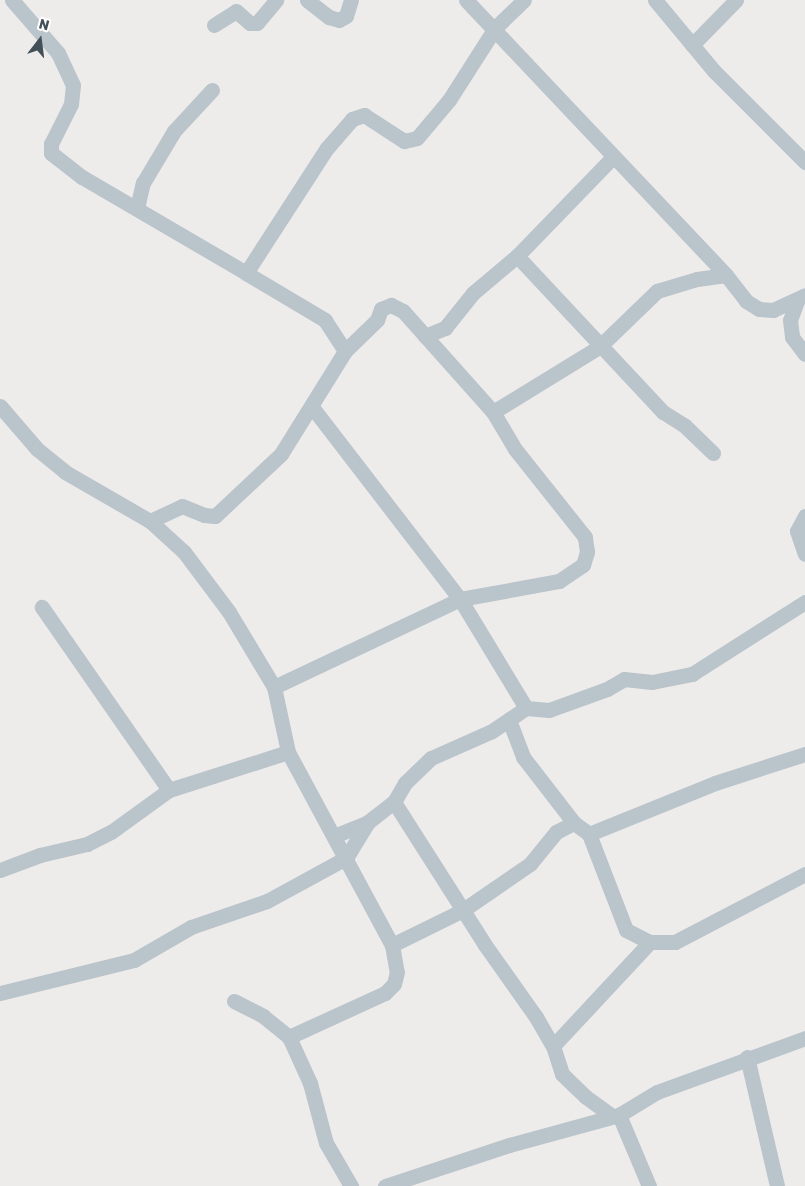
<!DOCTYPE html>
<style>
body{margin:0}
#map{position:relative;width:805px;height:1186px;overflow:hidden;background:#eeebeb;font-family:Rubik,sans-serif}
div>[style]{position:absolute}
.minor>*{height:15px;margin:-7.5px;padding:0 7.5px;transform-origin:7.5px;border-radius:7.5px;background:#b9c4cb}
span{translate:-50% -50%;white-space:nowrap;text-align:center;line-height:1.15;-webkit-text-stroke:4px #fff;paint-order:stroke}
.north{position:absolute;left:15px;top:15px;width:50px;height:50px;-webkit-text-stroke:4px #fff;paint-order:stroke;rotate:15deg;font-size:14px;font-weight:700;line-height:20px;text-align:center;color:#445058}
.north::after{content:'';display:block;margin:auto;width:18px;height:22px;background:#445058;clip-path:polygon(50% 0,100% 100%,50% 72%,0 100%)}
</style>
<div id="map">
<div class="minor">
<i style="left:12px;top:0;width:70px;rotate:49deg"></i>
<i style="left:58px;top:53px;width:35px;rotate:65deg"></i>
<i style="left:73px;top:85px;width:19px;rotate:96deg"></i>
<i style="left:71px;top:104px;width:45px;rotate:116.6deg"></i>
<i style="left:51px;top:144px;width:9px;rotate:90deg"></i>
<i style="left:51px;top:153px;width:39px;rotate:38deg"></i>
<i style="left:82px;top:177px;width:190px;rotate:30.3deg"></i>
<i style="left:307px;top:0;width:28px;rotate:38deg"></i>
<i style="left:329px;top:17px;width:10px;rotate:17deg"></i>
<i style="left:339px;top:20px;width:8px;rotate:-30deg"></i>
<i style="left:346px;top:16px;width:17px;rotate:-73deg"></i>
<i style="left:466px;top:0;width:378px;rotate:46.6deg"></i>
<i style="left:726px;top:275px;width:33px;rotate:52deg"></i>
<i style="left:746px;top:301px;width:15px;rotate:32deg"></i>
<i style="left:759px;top:309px;width:14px;rotate:4deg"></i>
<i style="left:773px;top:310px;width:35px;rotate:-25deg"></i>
<i style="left:655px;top:0;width:92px;rotate:50.3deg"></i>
<i style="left:714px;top:71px;width:129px;rotate:45deg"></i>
<i style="left:214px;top:25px;width:26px;rotate:-32deg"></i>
<i style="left:236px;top:11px;width:18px;rotate:41deg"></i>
<i style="left:250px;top:23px;width:7px"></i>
<i style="left:257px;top:23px;width:30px;rotate:-50deg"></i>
<i style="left:692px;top:45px;width:63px;rotate:-45.6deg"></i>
<i style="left:137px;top:208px;width:26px;rotate:-77deg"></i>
<i style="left:143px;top:183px;width:61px;rotate:-59.2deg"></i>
<i style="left:174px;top:131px;width:56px;rotate:-47.2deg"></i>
<i style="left:517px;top:256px;width:138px;rotate:-45.9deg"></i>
<i style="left:797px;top:301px;width:20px;rotate:110deg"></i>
<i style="left:790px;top:320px;width:17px;rotate:83deg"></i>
<i style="left:792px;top:337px;width:21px;rotate:53deg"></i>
<i style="left:425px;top:336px;width:22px;rotate:-22deg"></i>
<i style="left:445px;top:328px;width:45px;rotate:-51.3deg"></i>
<i style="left:473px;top:293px;width:57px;rotate:-40.1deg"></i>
<i style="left:517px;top:256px;width:214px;rotate:46.9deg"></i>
<i style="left:663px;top:412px;width:26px;rotate:32deg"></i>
<i style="left:685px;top:426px;width:39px;rotate:44deg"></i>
<i style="left:345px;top:351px;width:37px;rotate:-123deg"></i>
<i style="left:325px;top:320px;width:92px;rotate:-149.3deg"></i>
<i style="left:246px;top:273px;width:149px;rotate:-57.1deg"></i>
<i style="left:327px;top:148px;width:38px;rotate:-49deg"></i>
<i style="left:352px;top:119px;width:13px;rotate:-18deg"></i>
<i style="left:364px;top:115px;width:48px;rotate:33deg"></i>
<i style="left:404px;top:141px;width:13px;rotate:-13deg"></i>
<i style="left:417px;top:138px;width:50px;rotate:-49.9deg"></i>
<i style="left:449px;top:100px;width:85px;rotate:-57.4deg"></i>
<i style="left:495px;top:28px;width:40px;rotate:-44deg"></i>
<i style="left:0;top:406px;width:57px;rotate:49.3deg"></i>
<i style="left:37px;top:449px;width:36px;rotate:39deg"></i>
<i style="left:65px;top:472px;width:98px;rotate:30deg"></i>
<i style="left:150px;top:521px;width:46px;rotate:42.4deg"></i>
<i style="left:184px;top:552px;width:75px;rotate:53.1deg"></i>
<i style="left:229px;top:612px;width:87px;rotate:59deg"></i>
<i style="left:274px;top:687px;width:66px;rotate:77.8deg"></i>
<i style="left:312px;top:407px;width:242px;rotate:52.4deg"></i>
<i style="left:460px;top:599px;width:101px;rotate:-10.3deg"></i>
<i style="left:559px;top:581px;width:29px;rotate:-34deg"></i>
<i style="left:583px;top:565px;width:14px;rotate:-73deg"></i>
<i style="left:587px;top:552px;width:15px;rotate:-98deg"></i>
<i style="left:585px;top:537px;width:112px;rotate:-128.5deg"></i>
<i style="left:515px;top:449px;width:43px;rotate:-120.7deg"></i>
<i style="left:493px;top:412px;width:124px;rotate:-31.5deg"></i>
<i style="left:599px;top:347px;width:81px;rotate:-44deg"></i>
<i style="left:657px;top:291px;width:42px;rotate:-16.7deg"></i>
<i style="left:697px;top:279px;width:29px;rotate:-8deg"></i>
<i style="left:805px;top:516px;width:17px;rotate:118deg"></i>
<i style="left:797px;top:531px;width:24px;rotate:71deg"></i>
<i style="left:150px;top:521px;width:35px;rotate:-25deg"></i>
<i style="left:182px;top:506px;width:24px;rotate:22deg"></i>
<i style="left:204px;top:515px;width:11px;rotate:5deg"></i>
<i style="left:215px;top:516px;width:91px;rotate:-43.2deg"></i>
<i style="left:281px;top:454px;width:121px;rotate:-58.1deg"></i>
<i style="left:345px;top:351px;width:45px;rotate:-44.1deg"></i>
<i style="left:377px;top:320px;width:12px;rotate:-70deg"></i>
<i style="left:381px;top:309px;width:11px;rotate:-22deg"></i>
<i style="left:391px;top:305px;width:13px;rotate:27deg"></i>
<i style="left:403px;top:311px;width:135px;rotate:48.3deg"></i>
<i style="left:274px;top:687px;width:206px;rotate:-25.3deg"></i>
<i style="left:460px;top:599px;width:127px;rotate:58.8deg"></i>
<i style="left:509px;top:720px;width:40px;rotate:69deg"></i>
<i style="left:523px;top:757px;width:83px;rotate:52.3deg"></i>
<i style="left:169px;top:790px;width:125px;rotate:-17.7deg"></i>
<i style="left:288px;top:752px;width:219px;rotate:61.7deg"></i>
<i style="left:392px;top:945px;width:27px;rotate:80deg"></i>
<i style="left:397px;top:972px;width:12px;rotate:104deg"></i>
<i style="left:394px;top:984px;width:13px;rotate:135deg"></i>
<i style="left:385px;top:993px;width:106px;rotate:155.4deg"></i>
<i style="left:394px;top:802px;width:22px;rotate:-60deg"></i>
<i style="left:405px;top:783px;width:36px;rotate:-44deg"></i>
<i style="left:431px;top:758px;width:67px;rotate:-23.9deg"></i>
<i style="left:492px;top:731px;width:41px;rotate:-34.1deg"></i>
<i style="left:526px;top:708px;width:23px;rotate:5deg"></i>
<i style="left:549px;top:710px;width:62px;rotate:-19.9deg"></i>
<i style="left:607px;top:689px;width:20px;rotate:-30deg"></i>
<i style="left:624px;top:679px;width:28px;rotate:6deg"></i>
<i style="left:652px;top:682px;width:41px;rotate:-11.3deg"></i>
<i style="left:692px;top:674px;width:134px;rotate:-32.5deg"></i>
<i style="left:589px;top:834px;width:103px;rotate:68.9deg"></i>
<i style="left:626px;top:930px;width:27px;rotate:27deg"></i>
<i style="left:650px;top:942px;width:25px"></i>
<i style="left:675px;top:942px;width:147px;rotate:-27.6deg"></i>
<i style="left:334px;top:836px;width:37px;rotate:-22deg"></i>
<i style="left:0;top:870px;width:43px;rotate:-20.6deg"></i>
<i style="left:40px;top:855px;width:48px;rotate:-13.2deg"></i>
<i style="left:87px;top:844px;width:27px;rotate:-27deg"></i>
<i style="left:111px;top:832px;width:72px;rotate:-35.9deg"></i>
<i style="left:169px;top:790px;width:223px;rotate:-124.8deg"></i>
<i style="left:392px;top:945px;width:79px;rotate:-26.2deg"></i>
<i style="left:463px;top:910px;width:81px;rotate:-34.5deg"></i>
<i style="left:530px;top:864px;width:41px;rotate:-50.9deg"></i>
<i style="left:556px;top:832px;width:20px;rotate:-27deg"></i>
<i style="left:574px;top:823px;width:19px;rotate:36deg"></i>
<i style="left:589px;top:834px;width:136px;rotate:-22deg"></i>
<i style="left:715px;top:783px;width:95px;rotate:-17.9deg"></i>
<i style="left:0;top:993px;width:138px;rotate:-13.8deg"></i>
<i style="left:134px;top:960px;width:66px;rotate:-30.1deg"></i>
<i style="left:191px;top:927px;width:80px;rotate:-18.9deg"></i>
<i style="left:267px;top:901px;width:90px;rotate:-28.6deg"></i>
<i style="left:346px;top:858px;width:42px;rotate:-58.6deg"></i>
<i style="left:368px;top:822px;width:33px;rotate:-38deg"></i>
<i style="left:394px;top:802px;width:169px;rotate:57.5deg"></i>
<i style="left:485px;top:945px;width:88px;rotate:54.7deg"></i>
<i style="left:536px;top:1017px;width:34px;rotate:60deg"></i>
<i style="left:553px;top:1046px;width:29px;rotate:72deg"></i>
<i style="left:562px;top:1074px;width:33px;rotate:44deg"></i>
<i style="left:586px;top:1097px;width:32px;rotate:36deg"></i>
<i style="left:234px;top:1001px;width:33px;rotate:27deg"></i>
<i style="left:263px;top:1016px;width:33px;rotate:39deg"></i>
<i style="left:289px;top:1037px;width:51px;rotate:65.5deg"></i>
<i style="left:310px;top:1083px;width:62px;rotate:75.1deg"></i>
<i style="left:326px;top:1143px;width:50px;rotate:59.8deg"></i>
<i style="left:553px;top:1046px;width:142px;rotate:-47deg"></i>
<i style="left:747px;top:1057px;width:132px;rotate:76.9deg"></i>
<i style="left:619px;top:1115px;width:77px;rotate:67.1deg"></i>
<i style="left:385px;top:1186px;width:131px;rotate:-18.3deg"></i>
<i style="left:509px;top:1145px;width:114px;rotate:-15.3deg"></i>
<i style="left:619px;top:1115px;width:44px;rotate:-31.2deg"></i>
<i style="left:657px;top:1092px;width:158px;rotate:-20deg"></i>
</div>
<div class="north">N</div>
</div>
